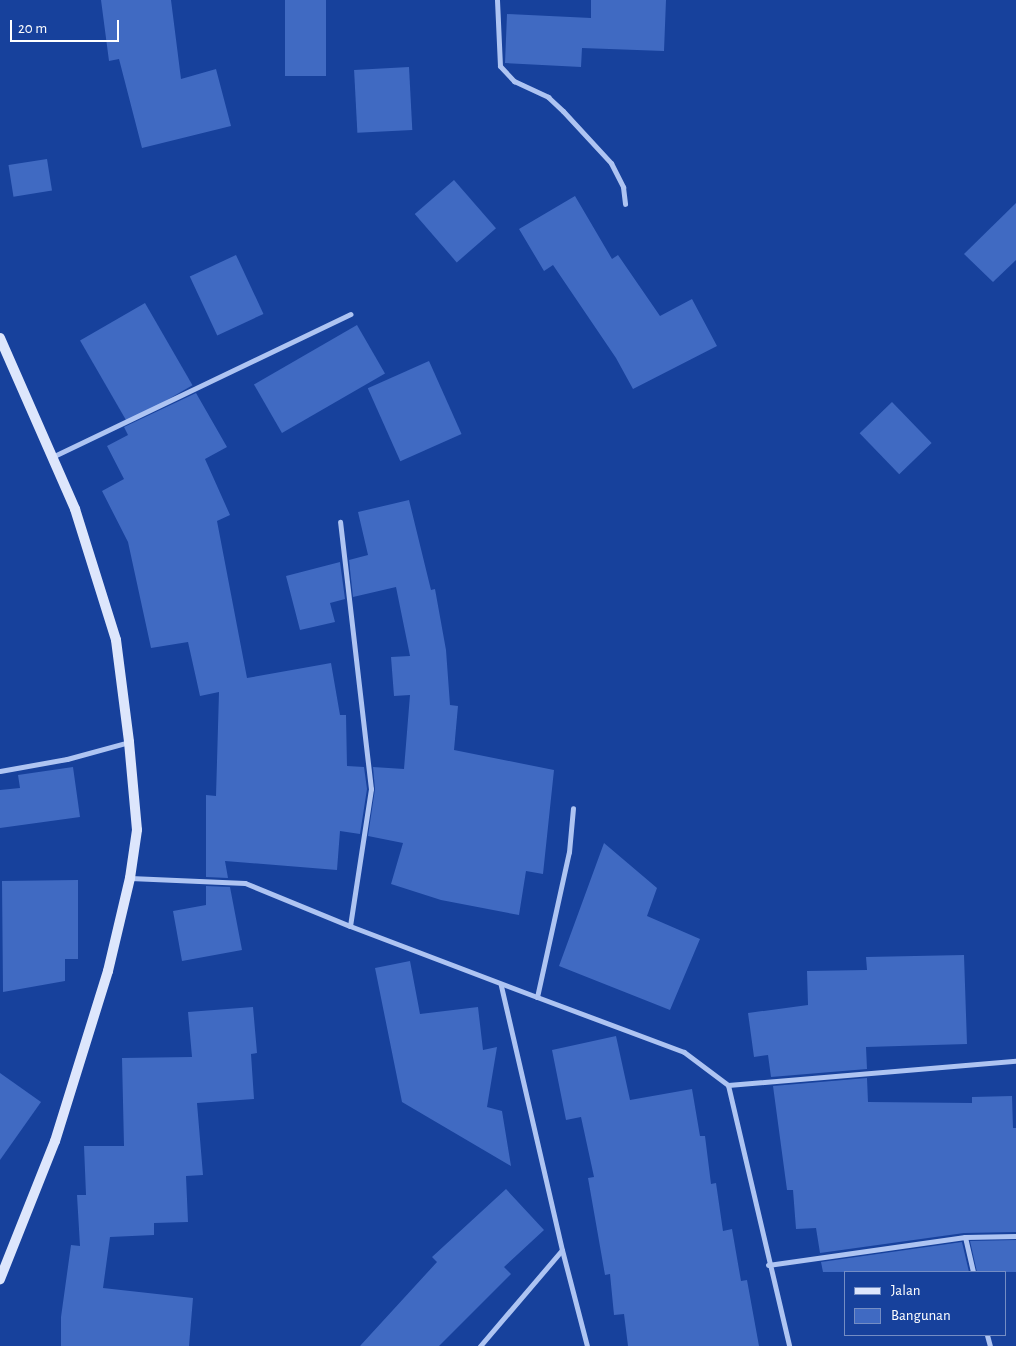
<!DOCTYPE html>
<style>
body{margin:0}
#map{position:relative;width:1016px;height:1346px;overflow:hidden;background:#17419c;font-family:"Alegreya Sans",sans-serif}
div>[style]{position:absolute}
.building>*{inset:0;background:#406ac2;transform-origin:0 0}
.street>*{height:5px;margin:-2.5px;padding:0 2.5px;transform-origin:2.5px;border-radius:2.5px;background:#aec4f2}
.secondary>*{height:10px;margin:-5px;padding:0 5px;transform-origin:5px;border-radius:5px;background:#dde6fc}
span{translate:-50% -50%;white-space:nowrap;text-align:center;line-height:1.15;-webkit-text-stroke:5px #17419c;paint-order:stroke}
.legend{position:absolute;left:844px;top:1271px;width:162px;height:65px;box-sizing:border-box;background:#17419c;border:1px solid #748dc4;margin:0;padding:6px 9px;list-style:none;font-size:15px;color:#fff}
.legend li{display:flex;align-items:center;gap:10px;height:25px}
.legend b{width:25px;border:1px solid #748dc4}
.scale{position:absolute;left:10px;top:20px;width:109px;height:22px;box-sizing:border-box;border:2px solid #fff;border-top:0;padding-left:6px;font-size:15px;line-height:18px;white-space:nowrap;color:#fff;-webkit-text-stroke:4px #17419c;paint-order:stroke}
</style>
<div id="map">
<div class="building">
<i style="clip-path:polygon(101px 0,171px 0,181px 79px,216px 69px,231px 126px,142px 148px,119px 59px,109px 61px)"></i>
<i style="left:285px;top:0;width:41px;height:76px"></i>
<i style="clip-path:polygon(591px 0,666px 0,664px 51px,582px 48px,581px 67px,505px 63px,507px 14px,591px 18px)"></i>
<i style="left:409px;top:67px;width:63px;height:55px;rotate:87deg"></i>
<i style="left:47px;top:159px;width:32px;height:39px;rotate:81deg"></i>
<i style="left:454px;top:180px;width:64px;height:52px;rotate:49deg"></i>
<i style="clip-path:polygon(575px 196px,612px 259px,618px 255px,660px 316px,692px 299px,717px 346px,633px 389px,616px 358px,553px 265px,544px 271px,519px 229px)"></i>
<i style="clip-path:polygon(1016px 203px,1016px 260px,993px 282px,964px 254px)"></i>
<i style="left:236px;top:255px;width:65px;height:51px;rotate:65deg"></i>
<i style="left:145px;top:303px;width:95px;height:75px;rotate:60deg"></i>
<i style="left:357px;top:325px;width:56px;height:119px;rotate:60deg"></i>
<i style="left:429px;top:361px;width:80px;height:67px;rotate:66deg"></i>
<i style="clip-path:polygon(196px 393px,227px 447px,205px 459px,230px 515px,217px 521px,247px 678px,331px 663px,340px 715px,346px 715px,347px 766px,364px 767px,367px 789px,360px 834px,340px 831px,337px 870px,225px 861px,228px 878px,206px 877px,206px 795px,216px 796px,219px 692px,200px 696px,188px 642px,151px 648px,128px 542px,102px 491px,124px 479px,107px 446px,128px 435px,124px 427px)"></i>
<i style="left:892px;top:402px;width:57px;height:45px;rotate:46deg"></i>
<i style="clip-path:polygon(409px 500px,431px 590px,435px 589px,446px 650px,450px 705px,458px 706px,454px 750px,554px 770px,543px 874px,526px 871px,519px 915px,441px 900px,391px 884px,403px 843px,368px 836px,375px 789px,373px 767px,404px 769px,410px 695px,394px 696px,391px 657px,410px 656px,396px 587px,353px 597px,349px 560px,368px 555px,358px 512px)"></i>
<i style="clip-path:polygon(340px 562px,345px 599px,330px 603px,335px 622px,300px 630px,286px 576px)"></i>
<i style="clip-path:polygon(73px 767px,80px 817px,0 828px,0 790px,20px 788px,18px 775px)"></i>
<i style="clip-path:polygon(604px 843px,657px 888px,647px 916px,700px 939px,670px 1010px,559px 966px)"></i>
<i style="clip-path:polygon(78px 880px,78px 959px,65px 959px,65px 981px,3px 992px,2px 881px)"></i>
<i style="clip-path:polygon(206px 886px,230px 887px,242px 950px,182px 961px,173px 911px,206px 905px)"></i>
<i style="clip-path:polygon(964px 955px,967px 1044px,866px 1047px,867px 1069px,771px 1077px,768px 1055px,754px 1057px,748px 1013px,808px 1005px,807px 971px,867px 970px,866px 957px)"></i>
<i style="clip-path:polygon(410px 961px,420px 1014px,478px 1007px,483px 1050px,497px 1047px,487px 1107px,502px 1111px,511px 1166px,402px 1102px,375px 968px)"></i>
<i style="clip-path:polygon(253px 1007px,257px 1053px,251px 1054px,254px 1099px,197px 1103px,203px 1175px,186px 1176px,188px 1222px,154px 1223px,154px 1235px,110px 1237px,103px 1288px,193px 1298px,189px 1346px,61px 1346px,61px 1317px,71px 1245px,80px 1246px,77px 1195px,86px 1195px,84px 1146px,124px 1146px,122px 1058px,192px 1057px,188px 1012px)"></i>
<i style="clip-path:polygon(616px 1036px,630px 1100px,692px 1089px,700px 1136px,705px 1136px,711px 1184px,716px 1183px,723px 1231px,732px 1229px,741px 1281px,747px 1280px,759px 1346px,628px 1346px,624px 1314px,614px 1315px,610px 1274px,605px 1275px,588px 1178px,594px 1177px,581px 1117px,566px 1120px,552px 1050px)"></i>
<i style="clip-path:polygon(0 1073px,41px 1102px,0 1160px)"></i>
<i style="clip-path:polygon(867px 1078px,868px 1102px,972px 1103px,972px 1097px,1012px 1096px,1013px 1128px,1016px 1128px,1016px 1232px,964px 1233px,820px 1253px,816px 1228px,796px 1229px,793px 1190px,787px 1190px,773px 1086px)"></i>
<i style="clip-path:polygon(506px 1189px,544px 1230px,504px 1267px,511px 1274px,439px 1346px,360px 1346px,437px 1262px,432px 1257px)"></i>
<i style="clip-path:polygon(1016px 1240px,1016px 1272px,977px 1272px,970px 1241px)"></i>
<i style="clip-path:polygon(962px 1242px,969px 1272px,823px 1272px,821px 1262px)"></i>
</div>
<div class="street">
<i style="left:497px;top:0;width:66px;rotate:87.4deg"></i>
<i style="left:500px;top:66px;width:21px;rotate:47deg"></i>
<i style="left:514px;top:81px;width:38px;rotate:25deg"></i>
<i style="left:548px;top:97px;width:21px;rotate:43deg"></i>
<i style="left:563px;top:111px;width:71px;rotate:47.3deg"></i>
<i style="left:611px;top:163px;width:27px;rotate:63deg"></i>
<i style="left:623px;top:187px;width:17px;rotate:83deg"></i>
<i style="left:52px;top:457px;width:331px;rotate:-25.6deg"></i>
<i style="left:0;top:771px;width:68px;rotate:-10.2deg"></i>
<i style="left:67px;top:759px;width:64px;rotate:-15.3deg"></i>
<i style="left:130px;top:878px;width:115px;rotate:2.5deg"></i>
<i style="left:245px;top:883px;width:113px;rotate:22.3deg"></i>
<i style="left:350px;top:926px;width:139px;rotate:-81.3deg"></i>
<i style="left:371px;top:789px;width:269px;rotate:-96.6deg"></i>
<i style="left:350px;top:926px;width:200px;rotate:20.8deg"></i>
<i style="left:537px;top:997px;width:148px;rotate:-77.6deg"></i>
<i style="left:569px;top:852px;width:44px;rotate:-84.8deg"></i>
<i style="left:537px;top:997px;width:157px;rotate:20.5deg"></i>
<i style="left:684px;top:1052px;width:55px;rotate:36.9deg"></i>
<i style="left:728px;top:1085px;width:268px;rotate:76.8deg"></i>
<i style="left:728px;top:1085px;width:289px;rotate:-4.8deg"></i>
<i style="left:965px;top:1237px;width:36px;rotate:77deg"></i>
<i style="left:562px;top:1250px;width:99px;rotate:75.4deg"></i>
<i style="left:768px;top:1265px;width:199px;rotate:-8.1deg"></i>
<i style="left:965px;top:1237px;width:51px;rotate:-1.1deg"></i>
<i style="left:987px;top:1335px;width:11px;rotate:75deg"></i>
<i style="left:480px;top:1346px;width:126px;rotate:-49.5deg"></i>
<i style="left:562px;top:1250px;width:272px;rotate:-103deg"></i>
</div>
<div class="secondary">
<i style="left:0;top:338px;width:187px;rotate:66.3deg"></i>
<i style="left:75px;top:509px;width:137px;rotate:72.6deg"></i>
<i style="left:116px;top:640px;width:103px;rotate:82.7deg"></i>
<i style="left:129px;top:742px;width:88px;rotate:84.8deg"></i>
<i style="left:137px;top:830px;width:49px;rotate:98.3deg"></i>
<i style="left:130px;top:878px;width:96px;rotate:103.3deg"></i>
<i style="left:108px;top:971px;width:178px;rotate:107.3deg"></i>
<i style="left:55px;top:1141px;width:149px;rotate:111.7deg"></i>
</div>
<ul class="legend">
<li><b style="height:6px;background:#dde6fc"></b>Jalan</li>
<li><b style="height:14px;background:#406ac2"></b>Bangunan</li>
</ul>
<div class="scale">20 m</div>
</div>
